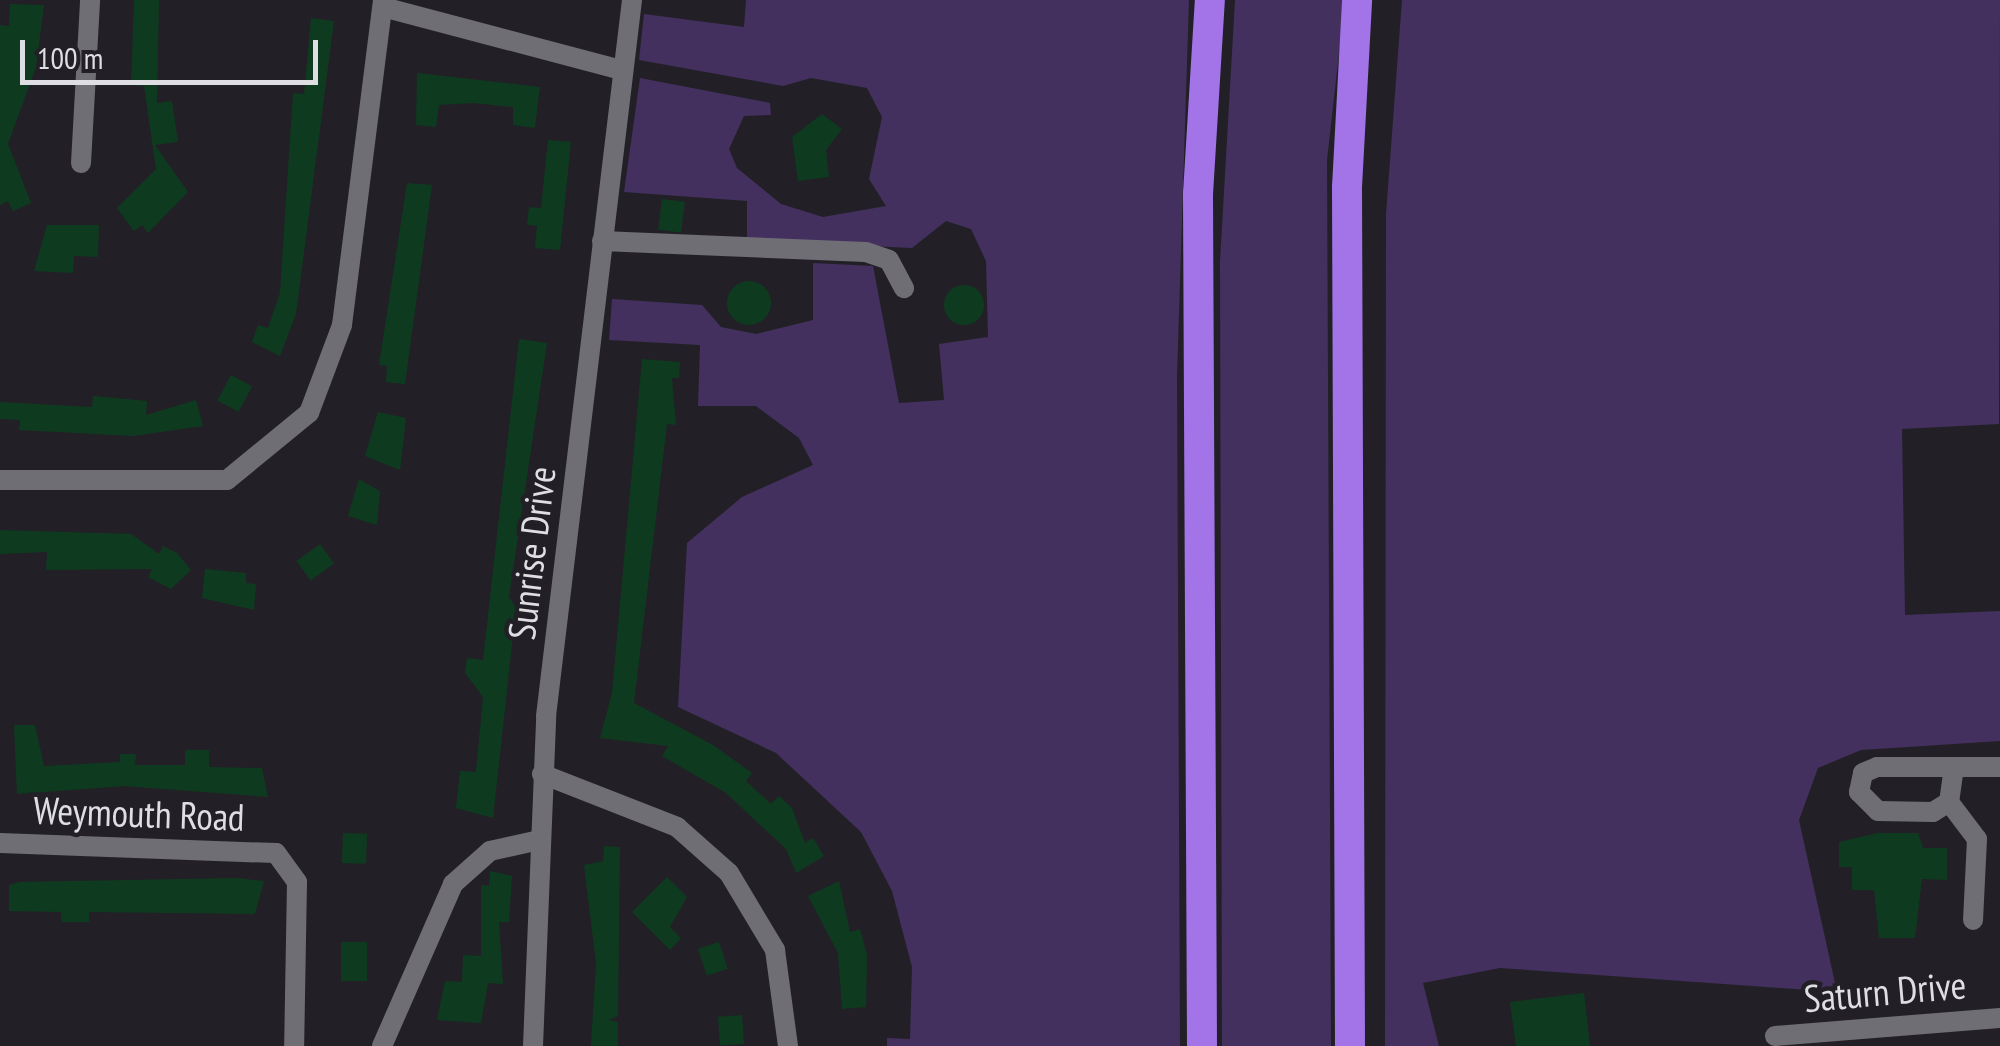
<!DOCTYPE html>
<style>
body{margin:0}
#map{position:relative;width:2000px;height:1046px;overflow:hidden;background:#222026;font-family:"PT Sans Narrow",sans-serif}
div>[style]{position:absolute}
.green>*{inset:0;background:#43305f}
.building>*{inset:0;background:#0e3b1f;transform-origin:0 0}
.round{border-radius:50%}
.minor>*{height:20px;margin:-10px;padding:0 10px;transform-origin:10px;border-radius:10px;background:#706e75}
.highway>*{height:30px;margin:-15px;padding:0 15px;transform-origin:15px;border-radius:15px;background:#a274e7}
span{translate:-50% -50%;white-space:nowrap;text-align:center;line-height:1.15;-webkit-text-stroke:9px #222026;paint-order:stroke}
.street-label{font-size:38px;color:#dfdee2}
.scale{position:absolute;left:20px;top:40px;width:298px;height:45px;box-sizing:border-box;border:5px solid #dfdee2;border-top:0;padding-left:12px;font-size:30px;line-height:35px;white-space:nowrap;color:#dfdee2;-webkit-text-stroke:8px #222026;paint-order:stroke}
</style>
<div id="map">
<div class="green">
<i style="clip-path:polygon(746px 0,1189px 0,1177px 376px,1180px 1046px,887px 1046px,887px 1038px,910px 1039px,912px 967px,892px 891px,861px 832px,776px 753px,678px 707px,687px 543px,742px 497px,813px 465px,799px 438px,756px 406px,698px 406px,700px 345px,609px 340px,612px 299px,702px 305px,721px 327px,756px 334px,813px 320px,813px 263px,873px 266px,899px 403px,944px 400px,939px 344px,988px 337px,986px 261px,971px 229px,946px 221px,912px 248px,747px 240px,747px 201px,624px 192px,640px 78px,770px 103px,771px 115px,744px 116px,729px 149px,737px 168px,781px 204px,823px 217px,886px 206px,869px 179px,882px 117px,867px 88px,811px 78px,783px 86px,639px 60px,644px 14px,744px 27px)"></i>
<i style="clip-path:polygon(1235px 0,1345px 0,1327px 160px,1331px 1046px,1222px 1046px,1220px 262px)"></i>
<i style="clip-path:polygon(1402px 0,2000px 0,1999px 424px,1902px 429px,1905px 615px,2000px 611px,2000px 741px,1861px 750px,1818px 768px,1799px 820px,1837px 992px,1500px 968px,1423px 983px,1439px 1046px,1385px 1046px,1386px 214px)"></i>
</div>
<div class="building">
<i style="clip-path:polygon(134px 0,159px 0,157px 103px,172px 101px,178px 142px,155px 145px,188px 192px,148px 233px,142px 225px,134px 231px,117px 208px,156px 169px,144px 86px,131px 85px)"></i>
<i style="clip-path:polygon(10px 4px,44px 5px,36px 67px,8px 144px,31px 203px,13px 211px,8px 201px,0 205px,0 25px,9px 26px)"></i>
<i style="clip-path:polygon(311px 18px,334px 21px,296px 314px,280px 356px,252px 342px,258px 325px,268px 328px,280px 293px,293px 93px,304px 94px)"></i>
<i style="clip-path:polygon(417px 73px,540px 87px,535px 128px,513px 125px,513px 107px,473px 103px,439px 105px,436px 127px,416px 125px)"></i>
<i style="clip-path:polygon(822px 114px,842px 129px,826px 150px,829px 177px,798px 181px,792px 137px)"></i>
<i style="clip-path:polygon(548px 140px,571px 142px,560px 250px,535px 248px,537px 226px,527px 225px,529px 207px,541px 208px)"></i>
<i style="clip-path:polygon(407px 183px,432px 185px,405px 384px,386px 382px,387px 366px,379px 365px)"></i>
<i style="left:662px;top:199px;width:23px;height:31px;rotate:7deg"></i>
<i style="clip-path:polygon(47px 225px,99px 225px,98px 257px,74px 256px,73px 273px,34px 271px)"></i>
<i class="round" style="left:727px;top:281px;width:44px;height:44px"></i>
<i class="round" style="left:944px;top:285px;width:40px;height:40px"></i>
<i style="clip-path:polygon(519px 339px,547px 343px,509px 597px,516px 608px,493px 818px,456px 808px,460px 771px,476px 772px,483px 697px,465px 673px,467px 658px,483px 660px)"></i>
<i style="clip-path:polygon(642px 359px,680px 362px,679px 378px,672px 378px,676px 425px,667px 424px,634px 703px,713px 745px,752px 773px,746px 781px,771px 804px,779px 796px,792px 808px,805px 843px,813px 838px,824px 856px,796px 873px,786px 849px,726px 793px,662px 756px,668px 746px,600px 738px,612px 693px)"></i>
<i style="left:231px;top:375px;width:24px;height:29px;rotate:28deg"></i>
<i style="clip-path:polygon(93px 396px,147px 401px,146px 415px,196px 400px,203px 426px,133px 436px,19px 430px,20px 420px,0 419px,0 402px,92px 407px)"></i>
<i style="clip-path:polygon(378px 412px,406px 418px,400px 470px,365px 456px)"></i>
<i style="clip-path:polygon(359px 479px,380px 491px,377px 525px,348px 516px)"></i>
<i style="clip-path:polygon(0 530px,131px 534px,159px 554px,163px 546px,177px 553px,191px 570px,171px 589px,148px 577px,152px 569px,46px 570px,47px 552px,0 554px)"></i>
<i style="left:320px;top:544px;width:24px;height:29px;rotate:54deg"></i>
<i style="clip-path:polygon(205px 569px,246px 573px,246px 583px,256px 584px,254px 610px,202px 598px)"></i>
<i style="clip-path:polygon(14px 725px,35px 725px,44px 766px,120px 762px,120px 754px,136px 754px,135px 765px,185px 765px,185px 750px,209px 750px,209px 767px,262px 768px,268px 797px,124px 786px,17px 794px)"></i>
<i style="left:343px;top:833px;width:24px;height:30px;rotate:2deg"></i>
<i style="clip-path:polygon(1878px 833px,1918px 833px,1923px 848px,1947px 848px,1947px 880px,1922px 879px,1915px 938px,1879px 938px,1874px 890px,1852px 890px,1852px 867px,1839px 867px,1839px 842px)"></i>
<i style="clip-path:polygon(604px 846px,620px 847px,618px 1016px,608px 1020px,618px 1022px,618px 1046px,591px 1046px,596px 963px,584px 865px,603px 861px)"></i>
<i style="clip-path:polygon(490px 871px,512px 876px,509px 922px,499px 922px,503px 984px,488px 983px,481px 1023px,437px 1020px,445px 981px,462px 982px,463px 955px,481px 956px,481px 885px,489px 886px)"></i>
<i style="clip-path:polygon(667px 877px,687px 897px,670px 927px,681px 938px,670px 950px,632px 912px)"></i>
<i style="clip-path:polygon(236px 878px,264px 881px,255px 914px,89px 912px,89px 922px,62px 922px,61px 912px,9px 911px,9px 885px,20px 882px)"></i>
<i style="clip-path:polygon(839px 881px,850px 932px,860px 929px,867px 955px,866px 1007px,842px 1009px,838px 953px,808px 896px)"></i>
<i style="left:341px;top:942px;width:26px;height:39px"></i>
<i style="left:719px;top:942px;width:28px;height:22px;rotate:72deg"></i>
<i style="clip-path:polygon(1584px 993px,1590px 1046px,1516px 1046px,1510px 1002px)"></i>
<i style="left:742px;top:1015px;width:29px;height:24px;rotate:86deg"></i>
</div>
<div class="minor">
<i style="left:383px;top:7px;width:246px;rotate:14.8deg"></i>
<i style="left:81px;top:163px;width:163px;rotate:-86.8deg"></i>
<i style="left:602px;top:241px;width:264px;rotate:2.4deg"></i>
<i style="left:866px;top:252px;width:24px;rotate:19deg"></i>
<i style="left:889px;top:260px;width:32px;rotate:62deg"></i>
<i style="left:0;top:480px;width:227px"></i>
<i style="left:227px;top:480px;width:106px;rotate:-39.3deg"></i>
<i style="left:309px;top:413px;width:94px;rotate:-69.4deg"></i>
<i style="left:342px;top:325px;width:328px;rotate:-82.8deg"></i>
<i style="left:1954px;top:767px;width:35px;rotate:98deg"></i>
<i style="left:1949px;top:802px;width:19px;rotate:148deg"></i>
<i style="left:1933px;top:812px;width:55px;rotate:-179deg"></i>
<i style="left:1878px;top:811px;width:27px;rotate:-135deg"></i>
<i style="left:1859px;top:792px;width:19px;rotate:-78deg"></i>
<i style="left:1863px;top:773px;width:15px;rotate:-23deg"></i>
<i style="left:1877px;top:767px;width:123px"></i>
<i style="left:542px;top:774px;width:145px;rotate:21.4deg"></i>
<i style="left:677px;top:827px;width:69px;rotate:41.5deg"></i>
<i style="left:729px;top:873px;width:90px;rotate:59.1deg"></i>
<i style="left:775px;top:950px;width:97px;rotate:82.3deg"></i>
<i style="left:1949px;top:802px;width:46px;rotate:52.9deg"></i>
<i style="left:1977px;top:839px;width:81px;rotate:92.8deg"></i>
<i style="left:0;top:843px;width:276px;rotate:2.1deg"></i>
<i style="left:276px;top:853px;width:36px;rotate:54deg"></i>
<i style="left:297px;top:882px;width:164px;rotate:91deg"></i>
<i style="left:1775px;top:1036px;width:226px;rotate:-4.6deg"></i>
<i style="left:382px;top:1046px;width:177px;rotate:-66.3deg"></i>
<i style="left:453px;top:884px;width:50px;rotate:-41.7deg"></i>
<i style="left:490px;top:851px;width:46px;rotate:-12.5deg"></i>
<i style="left:533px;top:1046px;width:330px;rotate:-87.7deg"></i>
<i style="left:546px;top:716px;width:721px;rotate:-83.15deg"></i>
</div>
<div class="highway">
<i style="left:1202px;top:1046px;width:852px;rotate:-90.27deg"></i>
<i style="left:1198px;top:194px;width:194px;rotate:-86.5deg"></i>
<i style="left:1350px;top:1046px;width:859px;rotate:-90.2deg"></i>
<i style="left:1347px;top:187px;width:187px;rotate:-86.9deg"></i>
</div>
<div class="street-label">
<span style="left:531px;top:553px;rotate:-83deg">Sunrise Drive</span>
<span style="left:139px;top:813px;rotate:2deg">Weymouth Road</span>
<span style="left:1885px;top:991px;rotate:-5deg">Saturn Drive</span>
</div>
<div class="scale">100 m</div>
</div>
